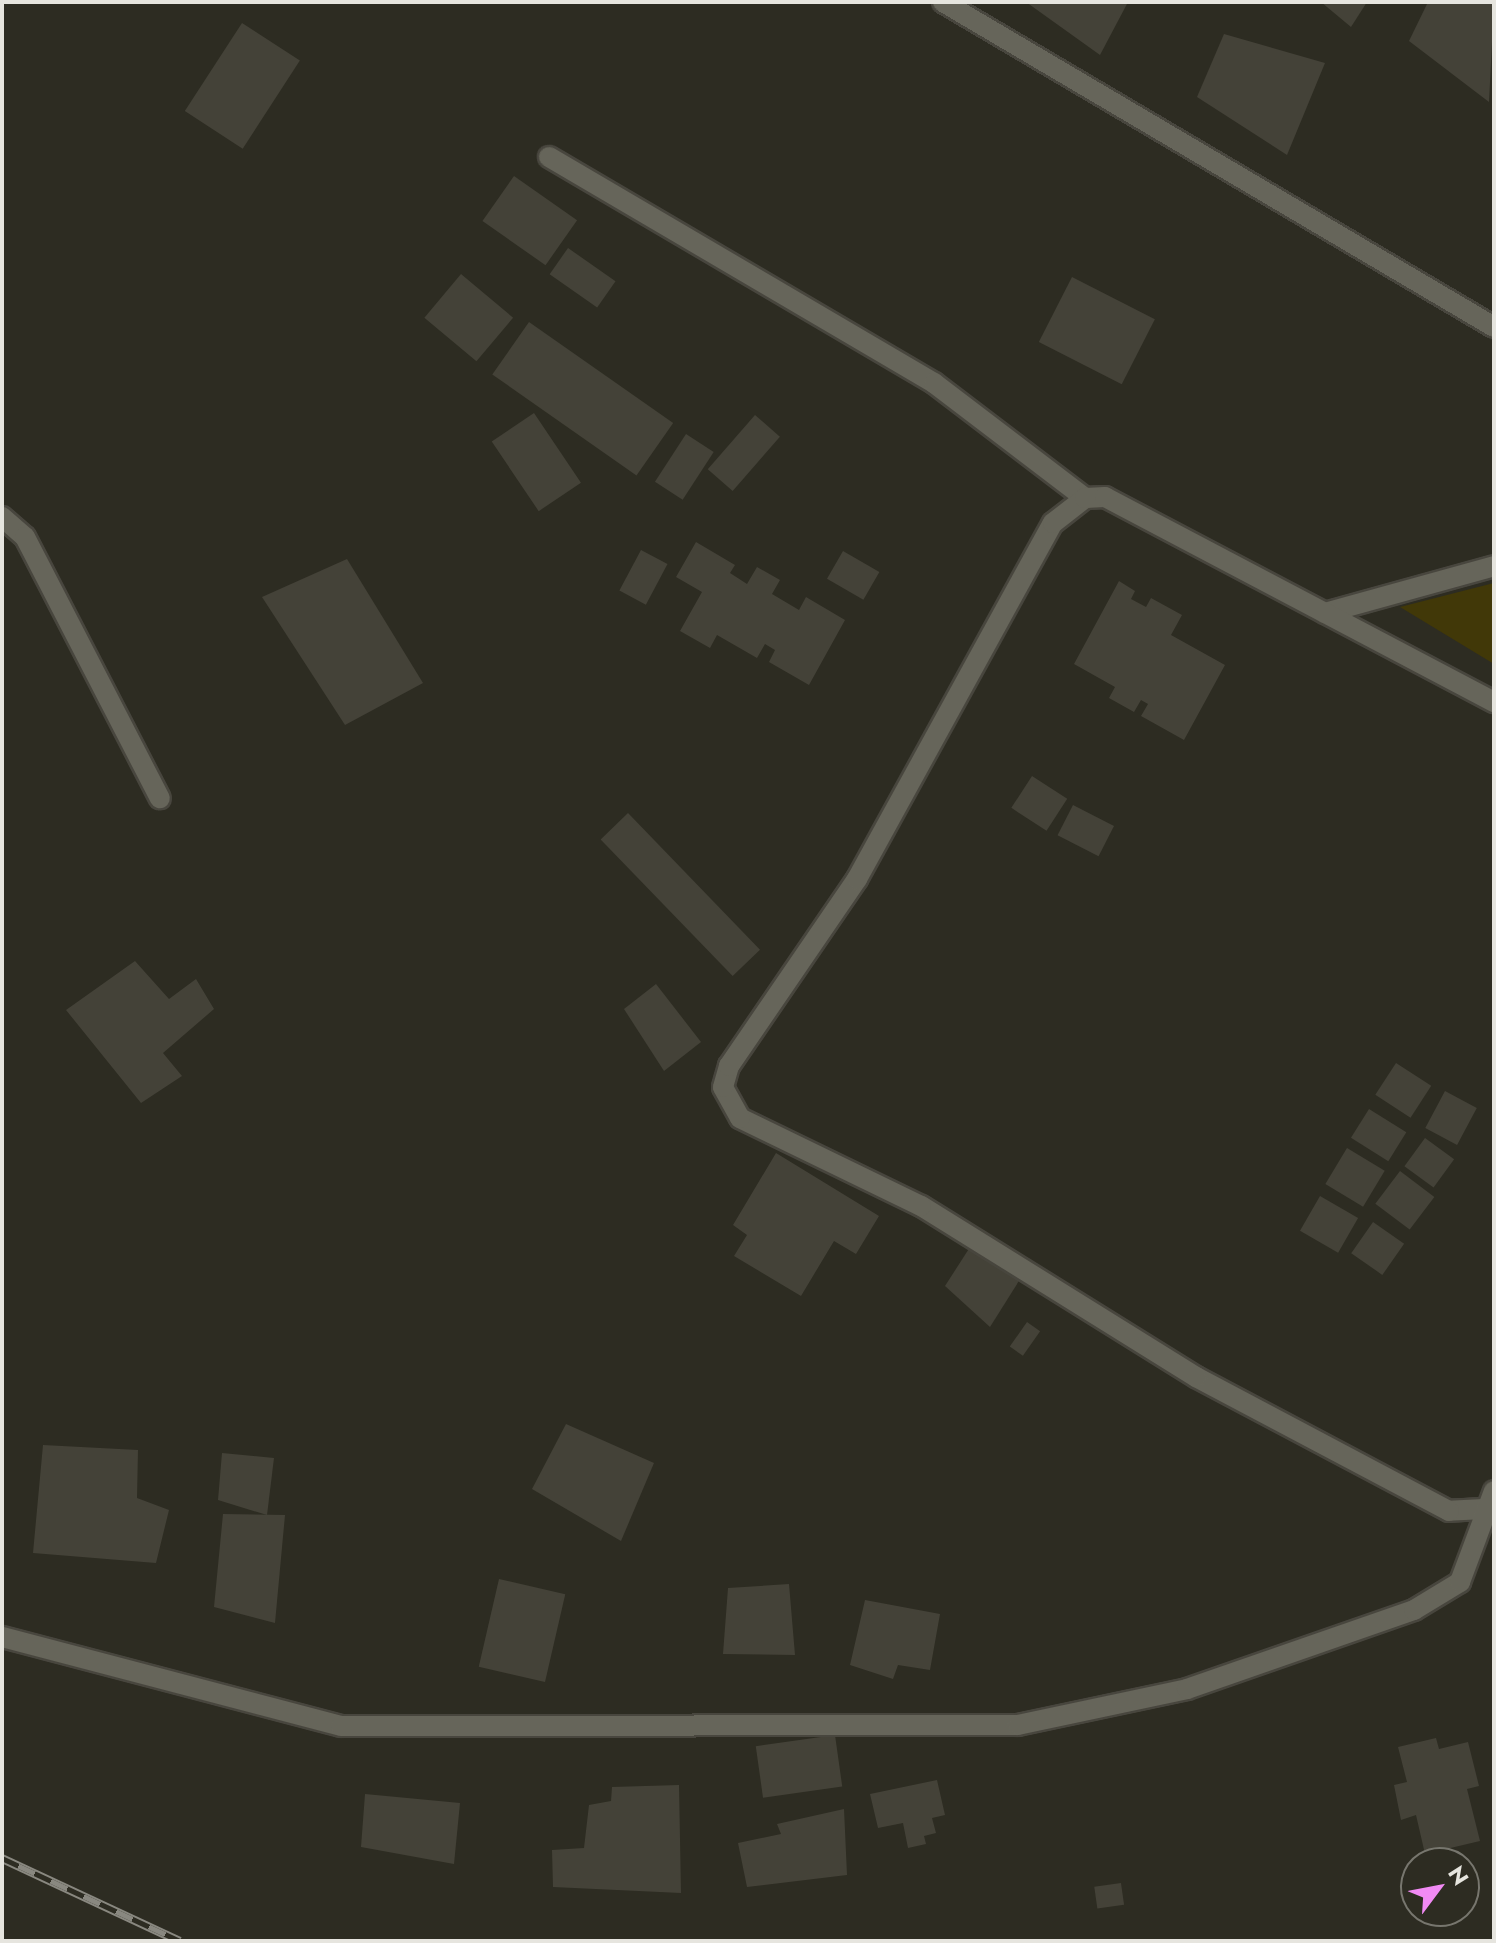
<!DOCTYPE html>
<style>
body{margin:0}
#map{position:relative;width:1496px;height:1943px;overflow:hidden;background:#2d2c22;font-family:Jost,sans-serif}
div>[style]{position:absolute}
.green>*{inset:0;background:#413808}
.building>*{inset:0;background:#444238;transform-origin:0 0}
.roads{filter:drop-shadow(2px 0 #48463e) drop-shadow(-2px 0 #48463e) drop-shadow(0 2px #48463e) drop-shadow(0 -2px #48463e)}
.minor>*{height:20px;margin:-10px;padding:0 10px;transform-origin:10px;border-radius:10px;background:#66655a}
.rail>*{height:9px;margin-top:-4.5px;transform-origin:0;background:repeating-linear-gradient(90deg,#2d2c22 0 18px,#898880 0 36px);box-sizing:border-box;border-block:2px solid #898880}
span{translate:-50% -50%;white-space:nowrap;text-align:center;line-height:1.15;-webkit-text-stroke:8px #2d2c22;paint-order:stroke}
.frame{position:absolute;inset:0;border:4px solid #e6e5df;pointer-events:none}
.north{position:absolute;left:1400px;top:1847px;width:80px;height:80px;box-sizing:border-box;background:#2d2c22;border:2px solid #77766e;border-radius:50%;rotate:58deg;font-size:22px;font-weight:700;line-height:32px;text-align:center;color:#e6e5df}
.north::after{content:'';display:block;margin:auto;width:28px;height:36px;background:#f18af4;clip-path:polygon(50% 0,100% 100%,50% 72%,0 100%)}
</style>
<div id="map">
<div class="green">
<i style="clip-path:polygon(1494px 583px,1494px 664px,1400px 607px)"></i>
</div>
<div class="building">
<i style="clip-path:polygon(1026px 2px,1128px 2px,1100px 55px)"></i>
<i style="clip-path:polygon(1321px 2px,1367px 2px,1351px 27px)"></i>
<i style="clip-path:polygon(1428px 2px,1494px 2px,1489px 102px,1409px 41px)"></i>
<i style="left:242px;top:23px;width:69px;height:105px;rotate:33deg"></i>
<i style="clip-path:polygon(1224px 34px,1325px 63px,1287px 155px,1197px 97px)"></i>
<i style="left:514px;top:176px;width:77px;height:55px;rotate:35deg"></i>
<i style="left:568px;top:248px;width:58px;height:32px;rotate:35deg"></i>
<i style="left:461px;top:274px;width:68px;height:57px;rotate:40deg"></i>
<i style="left:1072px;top:277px;width:93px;height:73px;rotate:27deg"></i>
<i style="left:529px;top:322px;width:176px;height:64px;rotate:35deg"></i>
<i style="left:534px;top:413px;width:84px;height:51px;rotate:56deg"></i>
<i style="left:755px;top:415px;width:33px;height:72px;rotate:41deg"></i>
<i style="left:686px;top:434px;width:33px;height:57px;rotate:33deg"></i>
<i style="clip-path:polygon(696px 542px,735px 565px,730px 573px,747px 584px,757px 567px,780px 580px,772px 594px,799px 610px,806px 597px,845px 620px,809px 685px,769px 662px,775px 650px,765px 644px,757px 658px,717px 635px,710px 648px,680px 631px,702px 592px,676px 577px)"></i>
<i style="left:641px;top:550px;width:30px;height:46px;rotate:28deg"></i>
<i style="left:843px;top:551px;width:42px;height:32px;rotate:30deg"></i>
<i style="clip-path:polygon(347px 559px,423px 683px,345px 725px,262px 597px)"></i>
<i style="clip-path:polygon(1119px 581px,1135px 591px,1131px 599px,1146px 607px,1151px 598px,1182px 615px,1171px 635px,1225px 665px,1184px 740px,1141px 716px,1148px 704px,1141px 700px,1134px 712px,1109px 698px,1115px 687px,1074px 664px)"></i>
<i style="left:1032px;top:776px;width:42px;height:38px;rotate:33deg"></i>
<i style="left:1073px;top:805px;width:46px;height:34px;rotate:27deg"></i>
<i style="left:628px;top:813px;width:190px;height:38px;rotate:46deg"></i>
<i style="clip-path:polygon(135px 961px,169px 999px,196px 979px,214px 1009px,163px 1053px,182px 1076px,141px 1103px,66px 1010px)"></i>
<i style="clip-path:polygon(656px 984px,701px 1042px,664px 1071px,624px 1009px)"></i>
<i style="left:1396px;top:1063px;width:42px;height:38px;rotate:33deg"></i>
<i style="left:1445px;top:1091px;width:36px;height:42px;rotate:28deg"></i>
<i style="left:1369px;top:1109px;width:44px;height:34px;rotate:32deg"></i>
<i style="left:1425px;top:1138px;width:36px;height:35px;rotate:36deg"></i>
<i style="left:1347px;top:1148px;width:44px;height:42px;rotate:31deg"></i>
<i style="clip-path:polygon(776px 1153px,879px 1216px,856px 1254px,834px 1241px,801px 1296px,734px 1256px,747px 1235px,733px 1225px)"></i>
<i style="left:1400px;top:1171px;width:43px;height:41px;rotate:37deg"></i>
<i style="left:1320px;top:1196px;width:44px;height:40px;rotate:30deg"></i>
<i style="left:1373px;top:1222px;width:38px;height:38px;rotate:35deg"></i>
<i style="clip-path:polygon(972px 1244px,1022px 1276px,990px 1327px,945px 1286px)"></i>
<i style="left:1027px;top:1322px;width:16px;height:30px;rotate:35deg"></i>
<i style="clip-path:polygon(566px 1424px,654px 1463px,621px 1541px,532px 1489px)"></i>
<i style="clip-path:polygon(43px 1445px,138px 1450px,137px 1498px,169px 1510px,156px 1563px,33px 1553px)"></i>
<i style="clip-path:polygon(222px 1453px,274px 1458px,267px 1515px,218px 1500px)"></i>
<i style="clip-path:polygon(223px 1514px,285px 1515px,275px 1623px,214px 1607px)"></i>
<i style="left:499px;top:1579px;width:68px;height:90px;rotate:13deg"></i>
<i style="clip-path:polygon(789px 1584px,795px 1655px,723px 1654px,728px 1588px)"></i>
<i style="clip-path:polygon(865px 1600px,940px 1614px,930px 1670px,898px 1665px,893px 1679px,850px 1665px)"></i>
<i style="left:835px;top:1735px;width:52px;height:80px;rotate:82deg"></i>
<i style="clip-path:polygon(1436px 1738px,1439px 1749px,1468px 1742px,1479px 1786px,1467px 1789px,1480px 1841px,1425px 1854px,1416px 1815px,1401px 1820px,1394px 1785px,1407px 1782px,1398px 1747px)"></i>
<i style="clip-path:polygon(937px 1780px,945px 1815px,932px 1818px,936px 1833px,924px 1836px,926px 1844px,908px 1848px,903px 1823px,878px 1828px,870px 1794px)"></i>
<i style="clip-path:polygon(679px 1785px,681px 1893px,553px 1887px,552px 1850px,584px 1848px,589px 1805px,611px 1801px,612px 1787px)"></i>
<i style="clip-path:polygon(365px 1794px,460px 1803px,454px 1864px,361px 1847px)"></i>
<i style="clip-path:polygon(844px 1809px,847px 1875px,747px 1887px,738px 1843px,781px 1834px,777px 1824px)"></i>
<i style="left:1121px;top:1883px;width:22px;height:27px;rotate:82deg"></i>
</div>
<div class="roads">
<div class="minor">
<i style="left:943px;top:2px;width:640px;rotate:30.53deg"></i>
<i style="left:549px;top:157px;width:446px;rotate:30.4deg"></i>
<i style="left:934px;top:383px;width:190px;rotate:37.3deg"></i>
<i style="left:2px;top:517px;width:30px;rotate:41deg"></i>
<i style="left:25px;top:537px;width:294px;rotate:62.7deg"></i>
<i style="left:1325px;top:613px;width:175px;rotate:-15.5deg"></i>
<i style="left:1484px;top:1509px;width:35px;rotate:177deg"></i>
<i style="left:1449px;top:1511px;width:286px;rotate:-152.1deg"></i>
<i style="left:1196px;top:1377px;width:324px;rotate:-148.1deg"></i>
<i style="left:921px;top:1206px;width:201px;rotate:-154.1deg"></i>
<i style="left:740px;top:1118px;width:35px;rotate:-119deg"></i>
<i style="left:723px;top:1087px;width:22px;rotate:-74deg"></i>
<i style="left:729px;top:1066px;width:227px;rotate:-55.6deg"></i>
<i style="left:857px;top:879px;width:406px;rotate:-61.2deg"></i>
<i style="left:1053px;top:523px;width:41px;rotate:-38deg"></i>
<i style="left:1085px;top:498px;width:20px;rotate:-3deg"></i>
<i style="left:1105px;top:497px;width:440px;rotate:27.8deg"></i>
<i style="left:2px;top:1637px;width:350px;rotate:14.7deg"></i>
<i style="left:341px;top:1726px;width:677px;rotate:-0.08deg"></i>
<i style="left:1018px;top:1725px;width:173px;rotate:-12deg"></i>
<i style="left:1187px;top:1689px;width:240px;rotate:-19.2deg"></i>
<i style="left:1414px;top:1610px;width:54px;rotate:-31.3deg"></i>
<i style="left:1460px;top:1582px;width:97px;rotate:-69.5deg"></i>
</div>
</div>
<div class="rail">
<i style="left:2px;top:1858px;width:196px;rotate:25deg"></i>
</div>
<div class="frame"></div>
<div class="north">N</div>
</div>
